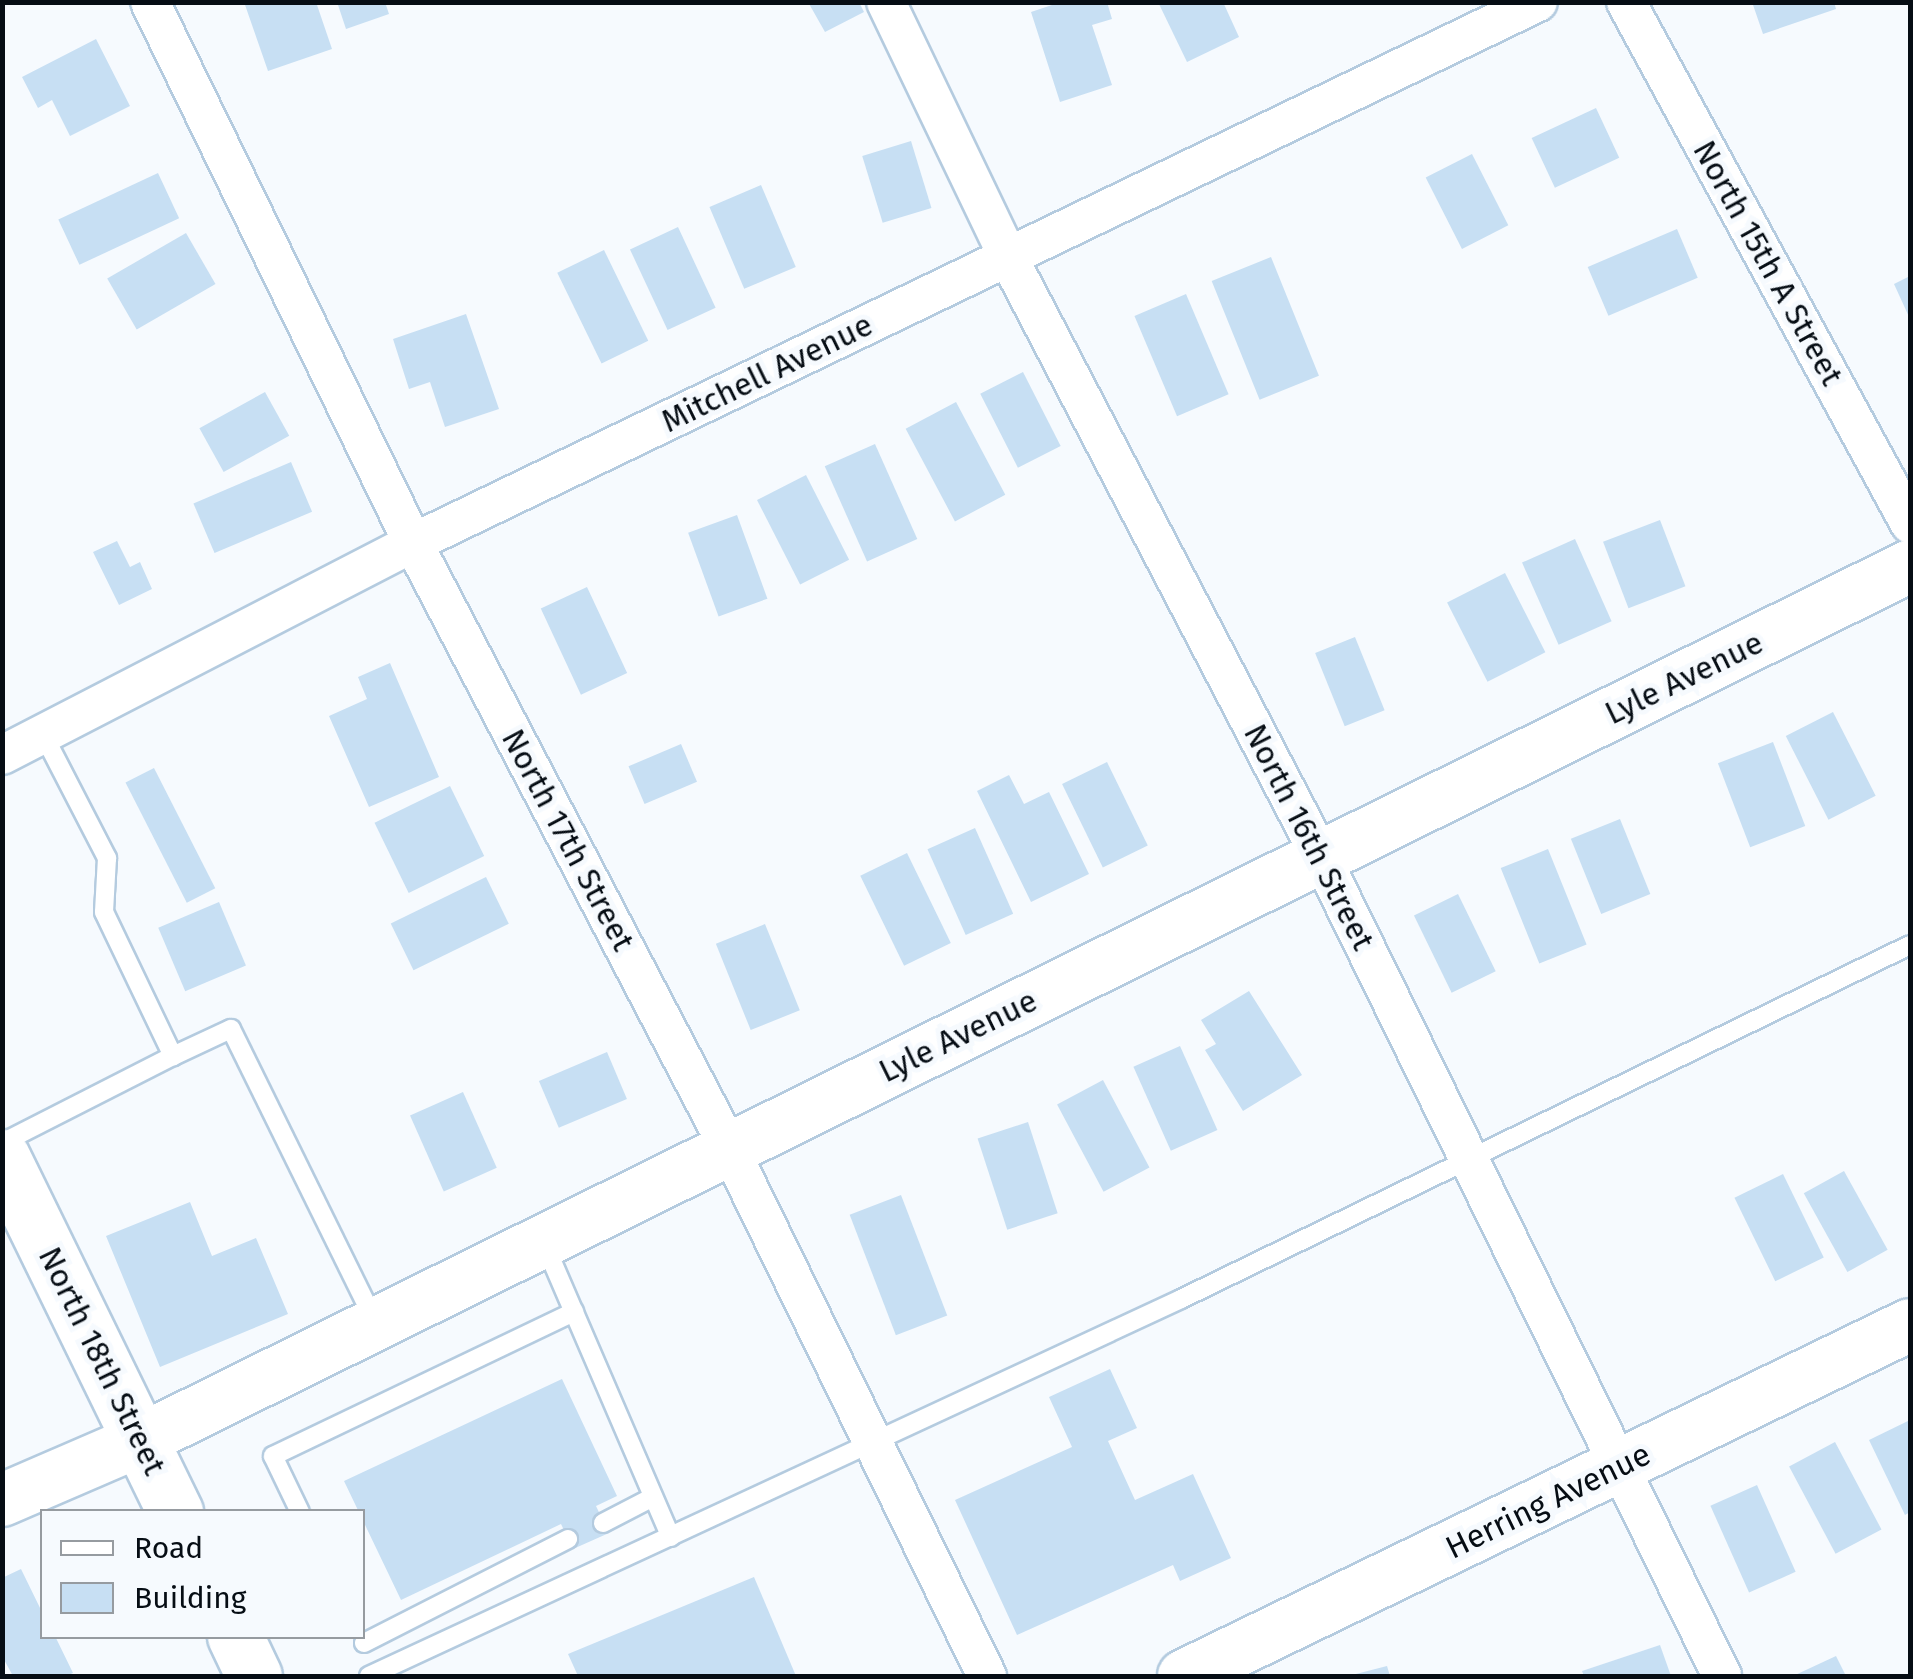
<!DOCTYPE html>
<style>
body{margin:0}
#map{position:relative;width:1913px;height:1679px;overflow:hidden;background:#f6fafe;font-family:"Fira Sans",sans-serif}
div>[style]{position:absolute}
.building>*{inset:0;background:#c7dff3;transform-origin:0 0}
.roads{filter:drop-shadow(2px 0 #b4cbdf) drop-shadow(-2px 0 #b4cbdf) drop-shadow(0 2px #b4cbdf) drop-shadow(0 -2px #b4cbdf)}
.service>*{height:18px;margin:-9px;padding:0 9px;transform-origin:9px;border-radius:9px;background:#fff}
.minor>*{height:38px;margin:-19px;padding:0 19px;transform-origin:19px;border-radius:19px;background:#fff}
.secondary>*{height:52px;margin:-26px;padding:0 26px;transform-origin:26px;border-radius:26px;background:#fff}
.primary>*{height:55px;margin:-27.5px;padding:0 27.5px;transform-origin:27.5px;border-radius:27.5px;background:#fff}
span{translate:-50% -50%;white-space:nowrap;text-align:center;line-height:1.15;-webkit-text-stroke:10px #f6fafe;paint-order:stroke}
.street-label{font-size:32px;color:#060d14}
.frame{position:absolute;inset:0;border:5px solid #060d14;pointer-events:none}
.legend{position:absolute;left:40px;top:1509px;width:325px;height:130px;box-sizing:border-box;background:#f6fafe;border:2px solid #969ba0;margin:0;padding:12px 18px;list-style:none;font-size:30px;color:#060d14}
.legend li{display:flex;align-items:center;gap:20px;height:50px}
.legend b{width:50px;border:2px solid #969ba0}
</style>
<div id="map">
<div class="building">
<i style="clip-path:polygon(244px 2px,316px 2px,332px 49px,268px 71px)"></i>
<i style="clip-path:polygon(337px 2px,385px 2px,389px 14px,346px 29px)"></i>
<i style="clip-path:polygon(808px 2px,859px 2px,864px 12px,825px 32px)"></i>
<i style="clip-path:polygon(1061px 2px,1107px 2px,1112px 19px,1092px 25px,1112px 85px,1060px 102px,1031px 12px)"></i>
<i style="clip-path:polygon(1158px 2px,1223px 2px,1239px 37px,1187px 62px)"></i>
<i style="clip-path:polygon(1752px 2px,1834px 2px,1836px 9px,1763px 34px)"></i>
<i style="clip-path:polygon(96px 39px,130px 106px,70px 136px,52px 100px,38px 108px,22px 77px)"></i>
<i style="left:1596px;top:108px;width:55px;height:71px;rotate:65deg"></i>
<i style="left:911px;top:141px;width:70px;height:51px;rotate:73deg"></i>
<i style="left:1472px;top:154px;width:80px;height:52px;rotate:63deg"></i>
<i style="left:158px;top:173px;width:50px;height:110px;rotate:65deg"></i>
<i style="left:761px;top:185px;width:89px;height:56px;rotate:67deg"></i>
<i style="left:678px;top:227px;width:89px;height:53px;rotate:65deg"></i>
<i style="left:1677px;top:229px;width:53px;height:97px;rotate:67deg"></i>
<i style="left:186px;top:233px;width:59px;height:91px;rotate:60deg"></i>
<i style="left:604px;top:250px;width:101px;height:52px;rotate:64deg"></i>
<i style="left:1271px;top:257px;width:128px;height:64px;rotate:68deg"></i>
<i style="clip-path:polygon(1910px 276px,1910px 319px,1894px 284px)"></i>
<i style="left:1186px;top:294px;width:109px;height:56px;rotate:67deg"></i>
<i style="clip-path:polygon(466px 314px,499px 409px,445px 427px,430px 382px,409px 389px,393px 339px)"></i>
<i style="left:1023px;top:372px;width:83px;height:48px;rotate:63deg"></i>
<i style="left:265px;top:392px;width:50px;height:75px;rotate:61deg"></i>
<i style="left:956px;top:402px;width:105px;height:57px;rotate:62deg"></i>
<i style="left:875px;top:444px;width:104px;height:55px;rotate:66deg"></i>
<i style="left:291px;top:462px;width:54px;height:106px;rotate:67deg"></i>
<i style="left:806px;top:475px;width:95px;height:55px;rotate:63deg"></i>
<i style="left:737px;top:515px;width:89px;height:52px;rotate:70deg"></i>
<i style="left:1660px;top:520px;width:71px;height:61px;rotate:69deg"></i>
<i style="left:1575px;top:539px;width:90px;height:58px;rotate:66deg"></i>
<i style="clip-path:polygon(117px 541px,130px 567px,140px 562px,152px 589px,119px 605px,93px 552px)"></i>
<i style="left:1505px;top:573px;width:89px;height:65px;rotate:63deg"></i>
<i style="left:587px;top:587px;width:95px;height:51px;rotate:65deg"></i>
<i style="left:1355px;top:637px;width:79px;height:43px;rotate:68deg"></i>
<i style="clip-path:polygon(390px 663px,439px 777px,369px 807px,329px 716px,367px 699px,358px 677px)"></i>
<i style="left:1833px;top:712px;width:94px;height:53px;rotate:63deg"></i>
<i style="left:1773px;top:742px;width:90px;height:59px;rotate:69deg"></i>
<i style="left:681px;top:744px;width:41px;height:57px;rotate:67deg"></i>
<i style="left:1107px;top:762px;width:93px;height:50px;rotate:64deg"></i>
<i style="left:154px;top:768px;width:135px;height:32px;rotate:63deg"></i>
<i style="clip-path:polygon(1009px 775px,1024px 804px,1049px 792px,1089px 874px,1031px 902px,977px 791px)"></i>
<i style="left:450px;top:786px;width:78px;height:84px;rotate:64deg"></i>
<i style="left:1620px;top:819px;width:81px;height:53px;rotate:68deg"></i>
<i style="left:975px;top:828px;width:94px;height:52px;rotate:66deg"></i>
<i style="left:1548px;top:849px;width:103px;height:51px;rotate:68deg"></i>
<i style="left:907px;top:853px;width:100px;height:52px;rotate:64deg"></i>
<i style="left:486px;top:877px;width:52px;height:106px;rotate:64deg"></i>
<i style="left:1458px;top:894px;width:86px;height:49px;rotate:64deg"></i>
<i style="left:219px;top:902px;width:69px;height:66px;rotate:67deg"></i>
<i style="left:765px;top:924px;width:93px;height:53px;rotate:68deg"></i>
<i style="clip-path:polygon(1249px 991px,1302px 1075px,1243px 1111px,1205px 1050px,1216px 1044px,1201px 1020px)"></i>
<i style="left:1180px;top:1046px;width:92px;height:51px;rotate:66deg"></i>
<i style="left:607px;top:1052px;width:51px;height:74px;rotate:67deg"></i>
<i style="left:1103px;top:1080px;width:99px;height:52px;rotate:62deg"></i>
<i style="left:463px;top:1092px;width:83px;height:58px;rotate:66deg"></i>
<i style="left:1028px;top:1122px;width:96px;height:53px;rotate:72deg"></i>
<i style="left:1844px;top:1171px;width:90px;height:46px;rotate:61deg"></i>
<i style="left:1783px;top:1174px;width:93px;height:54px;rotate:64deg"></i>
<i style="left:901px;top:1195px;width:129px;height:55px;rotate:69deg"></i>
<i style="clip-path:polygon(190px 1202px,212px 1256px,256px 1238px,288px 1314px,160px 1367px,106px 1236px)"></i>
<i style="clip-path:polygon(1110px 1369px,1137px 1428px,1108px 1441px,1135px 1500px,1193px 1474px,1231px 1558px,1180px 1581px,1173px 1565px,1017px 1635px,955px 1500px,1072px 1447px,1049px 1397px)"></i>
<i style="clip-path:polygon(562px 1379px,617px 1496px,596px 1506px,609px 1533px,573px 1549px,561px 1524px,401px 1600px,344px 1481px)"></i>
<i style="clip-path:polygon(1910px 1420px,1910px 1512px,1905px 1515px,1869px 1440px)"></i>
<i style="left:1835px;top:1442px;width:99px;height:52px;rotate:62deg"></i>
<i style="left:1757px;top:1485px;width:95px;height:51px;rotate:66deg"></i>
<i style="clip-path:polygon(21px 1569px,42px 1612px,42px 1636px,55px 1636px,73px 1673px,66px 1676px,13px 1676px,2px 1656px,2px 1578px)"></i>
<i style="clip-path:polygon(754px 1577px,796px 1676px,578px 1676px,568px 1654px)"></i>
<i style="clip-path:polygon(1660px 1645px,1671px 1676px,1584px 1676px,1582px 1671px)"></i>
<i style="clip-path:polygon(1836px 1656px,1846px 1676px,1793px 1676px)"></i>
<i style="clip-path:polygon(1387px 1666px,1390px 1676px,1353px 1676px,1352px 1675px)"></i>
</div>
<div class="roads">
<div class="service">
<i style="left:43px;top:734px;width:140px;rotate:62.7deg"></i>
<i style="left:107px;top:858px;width:54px;rotate:93.2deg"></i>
<i style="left:104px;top:912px;width:160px;rotate:64.4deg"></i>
<i style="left:173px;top:1056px;width:64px;rotate:-25deg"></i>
<i style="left:231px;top:1029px;width:323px;rotate:63.8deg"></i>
<i style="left:2px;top:1143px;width:192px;rotate:-27deg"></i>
<i style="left:545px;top:1245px;width:318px;rotate:66.7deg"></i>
<i style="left:300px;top:1512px;width:62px;rotate:-115.7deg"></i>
<i style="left:273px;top:1456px;width:334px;rotate:-25.6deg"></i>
<i style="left:603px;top:1523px;width:56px;rotate:-27.5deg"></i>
<i style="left:364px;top:1643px;width:229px;rotate:-27deg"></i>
<i style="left:369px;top:1676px;width:895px;rotate:-24.9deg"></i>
<i style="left:1181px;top:1299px;width:810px;rotate:-25.9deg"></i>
</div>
<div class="minor">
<i style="left:150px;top:2px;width:602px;rotate:64.07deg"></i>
<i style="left:413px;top:543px;width:683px;rotate:62.42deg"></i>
<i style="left:729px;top:1148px;width:588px;rotate:63.96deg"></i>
<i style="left:886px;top:2px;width:283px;rotate:64.4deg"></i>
<i style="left:1008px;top:257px;width:677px;rotate:62.45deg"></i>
<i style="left:1321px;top:857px;width:912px;rotate:63.91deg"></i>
<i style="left:1626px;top:2px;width:594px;rotate:61.45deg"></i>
<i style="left:2px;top:755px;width:462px;rotate:-27.3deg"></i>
<i style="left:413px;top:543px;width:1248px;rotate:-25.68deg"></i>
</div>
<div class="secondary">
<i style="left:2px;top:1500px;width:151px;rotate:-23.3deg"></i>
<i style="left:141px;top:1440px;width:1973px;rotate:-26.29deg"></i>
<i style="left:1184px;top:1676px;width:806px;rotate:-25.8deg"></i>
</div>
<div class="primary">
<i style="left:2px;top:1157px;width:395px;rotate:64deg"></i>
<i style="left:235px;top:1636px;width:44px;rotate:64.6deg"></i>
</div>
</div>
<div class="street-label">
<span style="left:1768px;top:263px;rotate:61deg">North 15th A Street</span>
<span style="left:767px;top:373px;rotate:-26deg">Mitchell Avenue</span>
<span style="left:1684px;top:678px;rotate:-26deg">Lyle Avenue</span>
<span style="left:1309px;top:837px;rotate:63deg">North 16th Street</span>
<span style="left:568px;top:840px;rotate:62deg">North 17th Street</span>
<span style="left:958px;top:1036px;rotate:-26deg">Lyle Avenue</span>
<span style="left:102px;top:1361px;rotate:64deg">North 18th Street</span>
<span style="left:1548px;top:1501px;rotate:-26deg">Herring Avenue</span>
</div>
<div class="frame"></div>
<ul class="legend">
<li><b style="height:12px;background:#fff"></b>Road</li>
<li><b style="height:28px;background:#c7dff3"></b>Building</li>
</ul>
</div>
